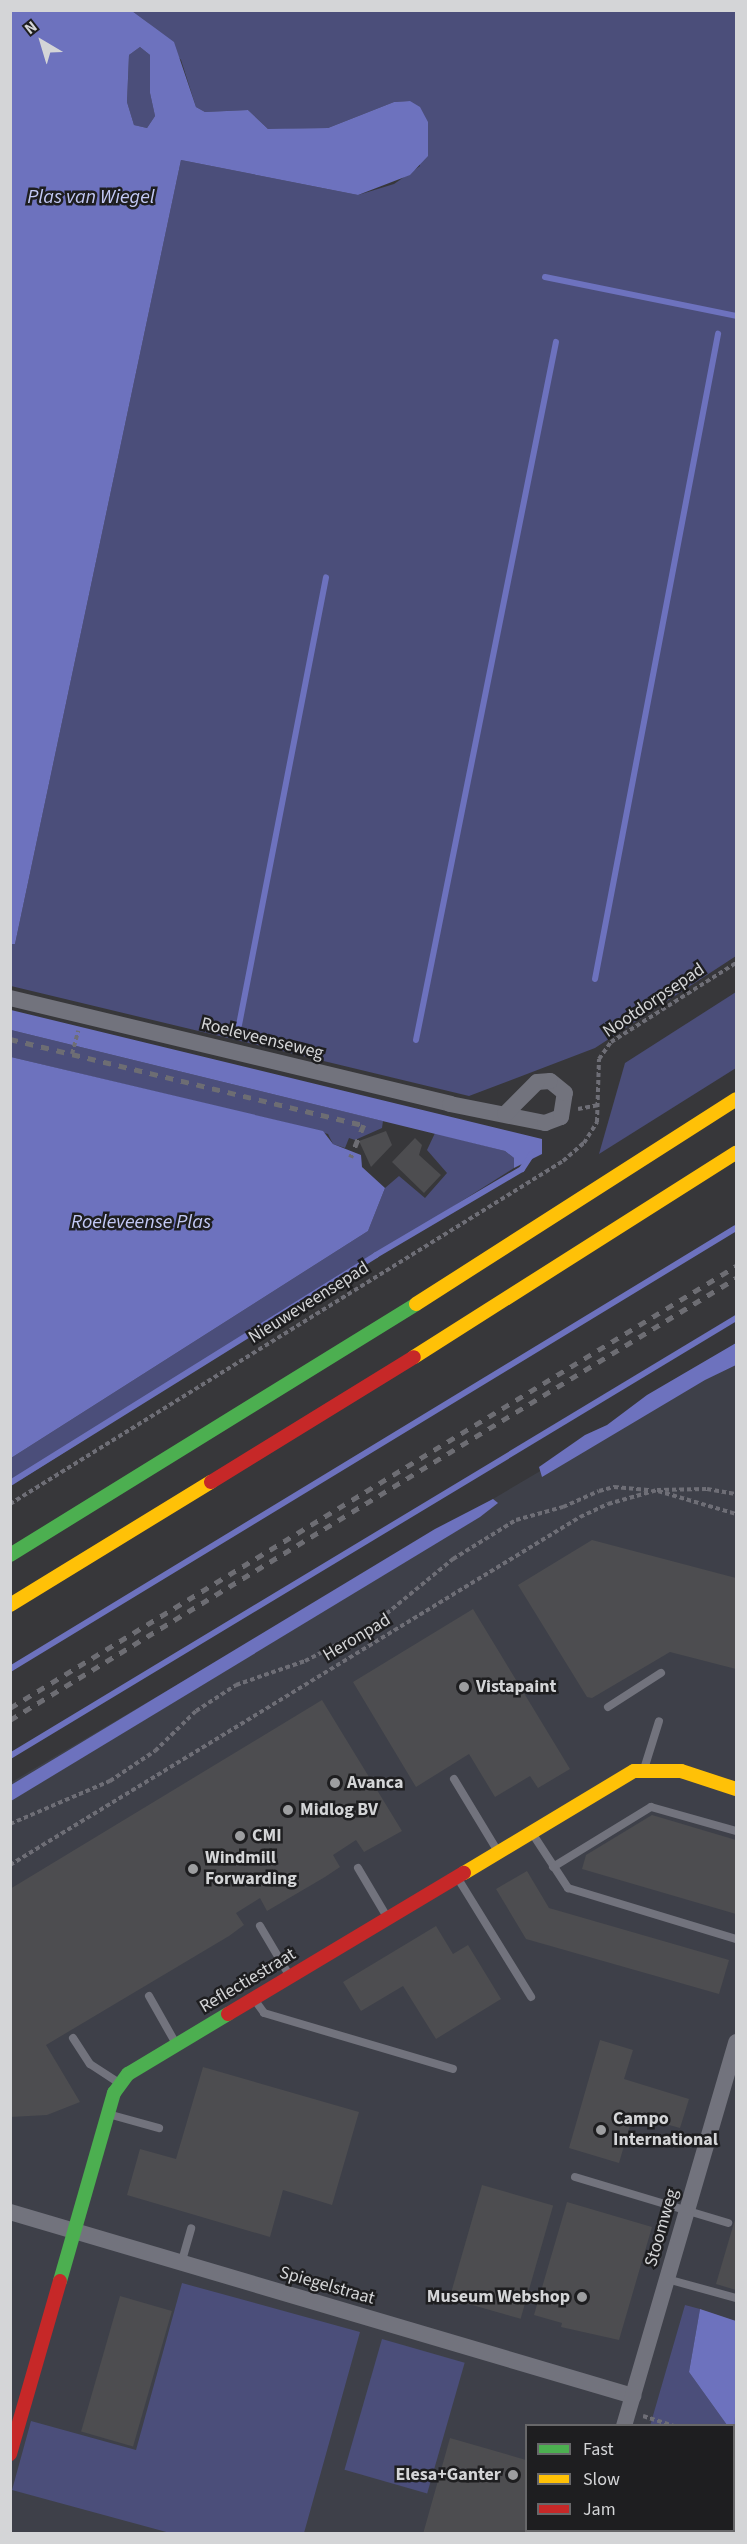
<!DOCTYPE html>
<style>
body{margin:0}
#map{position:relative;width:747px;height:2544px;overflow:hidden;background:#37373a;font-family:"Source Sans 3",sans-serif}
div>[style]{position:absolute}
.built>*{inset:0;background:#3e4049}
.green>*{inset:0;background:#4b4e7a;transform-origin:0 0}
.water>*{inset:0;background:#6d72be}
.stream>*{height:6px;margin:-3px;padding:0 3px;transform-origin:3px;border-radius:3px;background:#6d72be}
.building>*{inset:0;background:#4d4d50;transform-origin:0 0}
.path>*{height:4px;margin-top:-2px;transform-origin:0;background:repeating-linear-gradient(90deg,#6e6e76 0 4.5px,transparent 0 7.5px)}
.lane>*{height:8px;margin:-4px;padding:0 4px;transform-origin:4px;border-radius:4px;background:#72737d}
.street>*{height:16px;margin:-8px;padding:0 8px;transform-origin:8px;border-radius:8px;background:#72737d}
.fast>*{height:14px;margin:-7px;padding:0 7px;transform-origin:7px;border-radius:7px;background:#4caf50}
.slow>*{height:14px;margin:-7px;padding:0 7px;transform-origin:7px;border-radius:7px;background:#ffc107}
.jam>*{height:14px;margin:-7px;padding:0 7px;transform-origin:7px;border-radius:7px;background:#c62828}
.rail>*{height:4.5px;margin-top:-2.25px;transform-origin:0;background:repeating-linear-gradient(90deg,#6d6d73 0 8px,transparent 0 16px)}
.dots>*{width:16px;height:16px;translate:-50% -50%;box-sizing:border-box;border:3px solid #1e1e20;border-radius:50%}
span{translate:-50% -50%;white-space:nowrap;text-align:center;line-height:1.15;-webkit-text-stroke:5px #1e1e20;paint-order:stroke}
.street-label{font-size:18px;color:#d4d5d7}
.poi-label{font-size:18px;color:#d4d5d7;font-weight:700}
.left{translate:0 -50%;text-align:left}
.right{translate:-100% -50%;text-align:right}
.water-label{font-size:20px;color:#c3c9f5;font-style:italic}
.frame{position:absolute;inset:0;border:12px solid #d4d5d7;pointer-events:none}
.legend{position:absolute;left:525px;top:2424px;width:210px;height:108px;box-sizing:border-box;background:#1e1e20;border:2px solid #676769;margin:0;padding:8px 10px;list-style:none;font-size:18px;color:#d4d5d7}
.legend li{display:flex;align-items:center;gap:12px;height:30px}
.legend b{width:30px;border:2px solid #676769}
.north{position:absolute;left:12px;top:12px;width:60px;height:60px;-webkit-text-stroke:4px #1e1e20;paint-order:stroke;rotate:322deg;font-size:16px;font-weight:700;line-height:24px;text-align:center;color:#d4d5d7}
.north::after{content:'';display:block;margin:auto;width:21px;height:27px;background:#d4d5d7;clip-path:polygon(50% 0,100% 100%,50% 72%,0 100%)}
</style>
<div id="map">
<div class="built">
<i style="clip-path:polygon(evenodd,736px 1356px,736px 2533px,11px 2533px,10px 1783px,736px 1356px,526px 2426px,734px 2426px,734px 2530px,526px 2530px,526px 2426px)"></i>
</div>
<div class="green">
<i style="clip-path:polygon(132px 11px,736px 11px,736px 956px,595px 1048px,469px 1096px,11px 986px,11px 944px,15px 944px,181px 160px,358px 195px,394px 184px,420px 166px,410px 101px,394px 102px,328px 128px,285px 129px,268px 129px,248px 110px,205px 112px,196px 107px,181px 60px,148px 23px)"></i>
<i style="clip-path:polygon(140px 47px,150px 55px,150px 93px,155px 116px,147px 128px,134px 125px,127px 102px,129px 55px)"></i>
<i style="clip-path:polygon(736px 992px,736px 1068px,599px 1154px,625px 1063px)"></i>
<i style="clip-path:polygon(11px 1030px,383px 1121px,382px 1128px,355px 1140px,349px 1138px,345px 1148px,333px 1144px,328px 1134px,291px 1124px,11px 1057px)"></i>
<i style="clip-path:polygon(435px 1133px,505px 1151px,514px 1158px,514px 1168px,11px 1486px,11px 1458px,368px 1231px,385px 1188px,399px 1176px,425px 1198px,447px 1173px,427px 1150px)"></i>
<i style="clip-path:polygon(182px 2283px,360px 2332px,304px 2533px,170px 2533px,12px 2490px,31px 2421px,136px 2450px)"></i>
<i style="clip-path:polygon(685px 2305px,700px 2309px,689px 2372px,727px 2425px,650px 2426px)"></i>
<i style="left:382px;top:2339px;width:86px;height:136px;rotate:16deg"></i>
</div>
<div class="water">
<i style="clip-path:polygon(evenodd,11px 10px,132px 11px,174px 42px,196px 107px,205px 112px,248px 110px,268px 129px,328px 128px,394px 102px,410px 101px,420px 107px,428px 122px,428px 156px,410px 175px,358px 195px,181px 160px,15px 944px,10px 944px,11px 10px,140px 47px,150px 55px,150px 93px,155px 116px,147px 128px,134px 125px,127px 102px,129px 55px,140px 47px)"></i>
<i style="clip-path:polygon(11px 1010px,542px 1139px,542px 1154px,514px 1168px,514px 1158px,505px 1151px,11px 1030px)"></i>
<i style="clip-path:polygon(11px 1057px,323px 1131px,333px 1144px,361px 1155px,362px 1167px,385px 1188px,368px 1231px,11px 1458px)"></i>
<i style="clip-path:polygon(736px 1343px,736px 1365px,705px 1380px,542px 1477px,539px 1467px,585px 1435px,607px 1425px,647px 1395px)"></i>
<i style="clip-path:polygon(493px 1499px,498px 1503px,480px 1517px,11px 1801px,11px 1785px,435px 1529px)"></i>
<i style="clip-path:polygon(700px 2309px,736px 2321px,734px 2508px,734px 2426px,727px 2425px,689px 2372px)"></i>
</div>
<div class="stream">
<i style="left:545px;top:277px;width:195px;rotate:11.5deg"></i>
<i style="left:595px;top:979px;width:657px;rotate:-79.2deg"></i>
<i style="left:239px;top:1025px;width:456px;rotate:-79deg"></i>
<i style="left:416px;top:1040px;width:712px;rotate:-78.66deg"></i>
<i style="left:10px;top:1483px;width:431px;rotate:-31.9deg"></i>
<i style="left:376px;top:1255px;width:169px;rotate:-30.5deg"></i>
<i style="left:522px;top:1169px;width:17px;rotate:-57deg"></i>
<i style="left:10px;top:1669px;width:849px;rotate:-31.28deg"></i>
<i style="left:10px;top:1756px;width:848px;rotate:-31.1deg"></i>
</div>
<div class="building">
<i style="clip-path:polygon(386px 1131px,392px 1145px,371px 1167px,359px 1141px)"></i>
<i style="clip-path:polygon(415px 1138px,422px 1145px,419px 1155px,441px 1175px,424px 1193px,392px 1162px)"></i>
<i style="clip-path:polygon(592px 1540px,736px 1578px,736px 1669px,670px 1652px,592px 1698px,587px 1697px,518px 1585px)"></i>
<i style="clip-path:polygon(473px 1609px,570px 1769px,538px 1788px,530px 1776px,495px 1797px,469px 1754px,416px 1787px,353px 1682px)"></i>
<i style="clip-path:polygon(322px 1700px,402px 1831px,364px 1852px,356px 1840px,333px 1855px,340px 1867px,325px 1877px,267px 1911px,260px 1898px,236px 1913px,244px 1925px,229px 1936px,46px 2045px,80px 2102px,47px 2115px,10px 2117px,10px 1889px)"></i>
<i style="clip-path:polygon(652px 1815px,736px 1840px,736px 1914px,582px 1869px,586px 1855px)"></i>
<i style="clip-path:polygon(527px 1871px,549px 1908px,729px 1960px,719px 1994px,526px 1939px,496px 1889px)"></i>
<i style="clip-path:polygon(436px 1926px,453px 1954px,468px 1945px,501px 1999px,436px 2039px,403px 1986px,361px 2011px,343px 1982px)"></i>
<i style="clip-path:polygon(600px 2040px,633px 2050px,624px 2079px,689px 2099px,680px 2128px,633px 2115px,619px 2163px,569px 2148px)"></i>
<i style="clip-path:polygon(203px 2067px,359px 2112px,332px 2205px,283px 2190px,270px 2237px,127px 2195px,140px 2149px,176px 2159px)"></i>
<i style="left:482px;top:2185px;width:74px;height:118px;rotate:16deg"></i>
<i style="clip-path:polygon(567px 2202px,652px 2227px,619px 2340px,561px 2327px,562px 2323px,534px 2315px)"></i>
<i style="clip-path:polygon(736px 2216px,736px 2290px,716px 2284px)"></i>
<i style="left:120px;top:2296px;width:54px;height:141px;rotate:16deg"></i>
<i style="clip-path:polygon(450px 2438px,526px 2460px,526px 2530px,564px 2530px,563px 2534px,423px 2534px)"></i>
</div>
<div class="path">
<i style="left:72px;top:1054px;width:24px;rotate:-75deg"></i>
<i style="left:578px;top:1109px;width:20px;rotate:-11deg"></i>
<i style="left:658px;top:1491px;width:81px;rotate:16.4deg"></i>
<i style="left:10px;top:1504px;width:651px;rotate:-31.81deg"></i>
<i style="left:563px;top:1161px;width:28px;rotate:-41deg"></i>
<i style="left:584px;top:1143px;width:25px;rotate:-58deg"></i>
<i style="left:597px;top:1122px;width:63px;rotate:-88.2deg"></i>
<i style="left:599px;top:1059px;width:21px;rotate:-55deg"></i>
<i style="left:611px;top:1042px;width:148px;rotate:-32.3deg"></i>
<i style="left:10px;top:1824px;width:109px;rotate:-23.3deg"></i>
<i style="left:110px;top:1781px;width:54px;rotate:-33.7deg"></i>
<i style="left:155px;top:1751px;width:57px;rotate:-44.3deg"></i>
<i style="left:196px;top:1711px;width:48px;rotate:-33deg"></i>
<i style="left:236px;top:1685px;width:73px;rotate:-19.2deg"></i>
<i style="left:305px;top:1661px;width:72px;rotate:-27.3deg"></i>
<i style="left:369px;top:1628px;width:109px;rotate:-39.4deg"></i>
<i style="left:453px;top:1559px;width:74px;rotate:-31.8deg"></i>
<i style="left:516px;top:1520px;width:49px;rotate:-15.5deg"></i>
<i style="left:563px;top:1507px;width:39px;rotate:-24deg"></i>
<i style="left:599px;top:1491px;width:16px;rotate:-15deg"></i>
<i style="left:614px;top:1487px;width:37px;rotate:5deg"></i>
<i style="left:10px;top:1865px;width:668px;rotate:-31.41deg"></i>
<i style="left:580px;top:1517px;width:31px;rotate:-25deg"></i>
<i style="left:608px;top:1504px;width:51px;rotate:-15.9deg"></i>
<i style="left:657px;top:1490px;width:50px;rotate:-1.1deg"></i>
<i style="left:707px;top:1489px;width:29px;rotate:10deg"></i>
<i style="left:643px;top:2416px;width:33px;rotate:18deg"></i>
<i style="left:632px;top:2530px;width:4px;rotate:90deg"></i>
<i style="left:689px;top:2534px;width:4px;rotate:-76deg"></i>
</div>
<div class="lane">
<i style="left:608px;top:1707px;width:63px;rotate:-32.7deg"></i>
<i style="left:644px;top:1769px;width:50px;rotate:-72.6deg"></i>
<i style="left:454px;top:1779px;width:83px;rotate:58.8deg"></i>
<i style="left:532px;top:1833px;width:66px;rotate:56.8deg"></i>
<i style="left:568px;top:1888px;width:176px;rotate:16.9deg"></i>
<i style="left:553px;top:1867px;width:115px;rotate:-31.5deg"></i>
<i style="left:651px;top:1807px;width:88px;rotate:15.8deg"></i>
<i style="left:358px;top:1868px;width:57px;rotate:59.4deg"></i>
<i style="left:457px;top:1877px;width:141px;rotate:58.3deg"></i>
<i style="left:260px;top:1926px;width:57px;rotate:59.4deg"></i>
<i style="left:149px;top:1996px;width:53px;rotate:60.5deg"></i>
<i style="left:254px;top:1999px;width:17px;rotate:54deg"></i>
<i style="left:264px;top:2013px;width:197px;rotate:16.5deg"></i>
<i style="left:73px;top:2038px;width:31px;rotate:57deg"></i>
<i style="left:90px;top:2064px;width:35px;rotate:33deg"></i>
<i style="left:108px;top:2114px;width:53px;rotate:15.4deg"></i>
<i style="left:575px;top:2177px;width:160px;rotate:16.7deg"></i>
<i style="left:181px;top:2264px;width:37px;rotate:-74deg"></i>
<i style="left:667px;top:2279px;width:72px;rotate:15.4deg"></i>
</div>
<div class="street">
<i style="left:10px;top:998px;width:453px;rotate:13.5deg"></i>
<i style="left:450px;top:1104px;width:97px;rotate:11.3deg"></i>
<i style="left:545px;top:1123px;width:17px;rotate:-21deg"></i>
<i style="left:561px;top:1117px;width:24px;rotate:-81deg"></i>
<i style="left:565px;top:1093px;width:19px;rotate:-141deg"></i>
<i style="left:550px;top:1081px;width:13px;rotate:176deg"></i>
<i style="left:537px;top:1082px;width:45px;rotate:135deg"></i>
<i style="left:10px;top:2212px;width:650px;rotate:16.45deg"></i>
<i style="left:624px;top:2426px;width:400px;rotate:-73.7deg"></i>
<i style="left:594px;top:2534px;width:4px;rotate:-90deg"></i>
</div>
<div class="fast">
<i style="left:10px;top:1555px;width:477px;rotate:-31.7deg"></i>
<i style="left:60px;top:2281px;width:196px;rotate:-74deg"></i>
<i style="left:114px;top:2093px;width:24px;rotate:-54deg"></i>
<i style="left:128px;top:2074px;width:117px;rotate:-31deg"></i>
</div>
<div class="slow">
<i style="left:416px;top:1304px;width:380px;rotate:-32.6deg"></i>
<i style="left:414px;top:1357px;width:381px;rotate:-32.4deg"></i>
<i style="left:10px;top:1605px;width:236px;rotate:-31.5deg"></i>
<i style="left:464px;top:1873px;width:198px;rotate:-31deg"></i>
<i style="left:634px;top:1771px;width:47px"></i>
<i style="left:681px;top:1771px;width:58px;rotate:18.1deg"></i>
</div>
<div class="jam">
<i style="left:211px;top:1482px;width:238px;rotate:-31.6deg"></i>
<i style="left:228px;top:2014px;width:275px;rotate:-30.9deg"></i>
<i style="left:10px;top:2454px;width:180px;rotate:-73.9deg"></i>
</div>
<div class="rail">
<i style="left:10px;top:1039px;width:364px;rotate:13.7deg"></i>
<i style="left:364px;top:1125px;width:35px;rotate:112deg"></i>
<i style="left:10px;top:1708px;width:850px;rotate:-31.33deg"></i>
<i style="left:10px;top:1720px;width:850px;rotate:-31.33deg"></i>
</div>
<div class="dots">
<i style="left:464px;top:1687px;background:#9d9ea0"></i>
<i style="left:335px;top:1783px;background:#9d9ea0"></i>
<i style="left:288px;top:1810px;background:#9d9ea0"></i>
<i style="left:240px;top:1836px;background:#9d9ea0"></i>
<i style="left:193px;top:1869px;background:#9d9ea0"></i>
<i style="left:601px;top:2130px;background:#9d9ea0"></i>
<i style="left:582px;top:2297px;background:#9d9ea0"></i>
<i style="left:513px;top:2475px;background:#9d9ea0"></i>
</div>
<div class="street-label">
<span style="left:654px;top:1001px;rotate:-34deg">Nootdorpsepad</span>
<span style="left:262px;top:1039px;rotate:14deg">Roeleveenseweg</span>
<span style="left:309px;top:1303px;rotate:-32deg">Nieuweveensepad</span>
<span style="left:357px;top:1638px;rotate:-31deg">Heronpad</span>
<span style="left:248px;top:1981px;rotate:-31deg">Reflectiestraat</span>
<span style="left:662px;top:2228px;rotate:-74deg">Stoomweg</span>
<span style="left:327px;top:2286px;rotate:16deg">Spiegelstraat</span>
</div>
<div class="poi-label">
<span class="left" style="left:476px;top:1687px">Vistapaint</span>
<span class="left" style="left:347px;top:1783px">Avanca</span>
<span class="left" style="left:300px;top:1810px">Midlog BV</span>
<span class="left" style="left:252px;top:1836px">CMI</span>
<span class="left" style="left:205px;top:1869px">Windmill<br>Forwarding</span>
<span class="left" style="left:613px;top:2130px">Campo<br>International</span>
<span class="right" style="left:570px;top:2297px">Museum Webshop</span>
<span class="right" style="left:501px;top:2475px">Elesa+Ganter</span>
</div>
<div class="water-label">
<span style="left:91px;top:197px">Plas van Wiegel</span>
<span style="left:141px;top:1222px">Roeleveense Plas</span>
</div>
<div class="frame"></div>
<ul class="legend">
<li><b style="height:8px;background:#4caf50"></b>Fast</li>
<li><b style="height:8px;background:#ffc107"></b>Slow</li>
<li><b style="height:8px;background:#c62828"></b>Jam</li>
</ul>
<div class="north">N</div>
</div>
